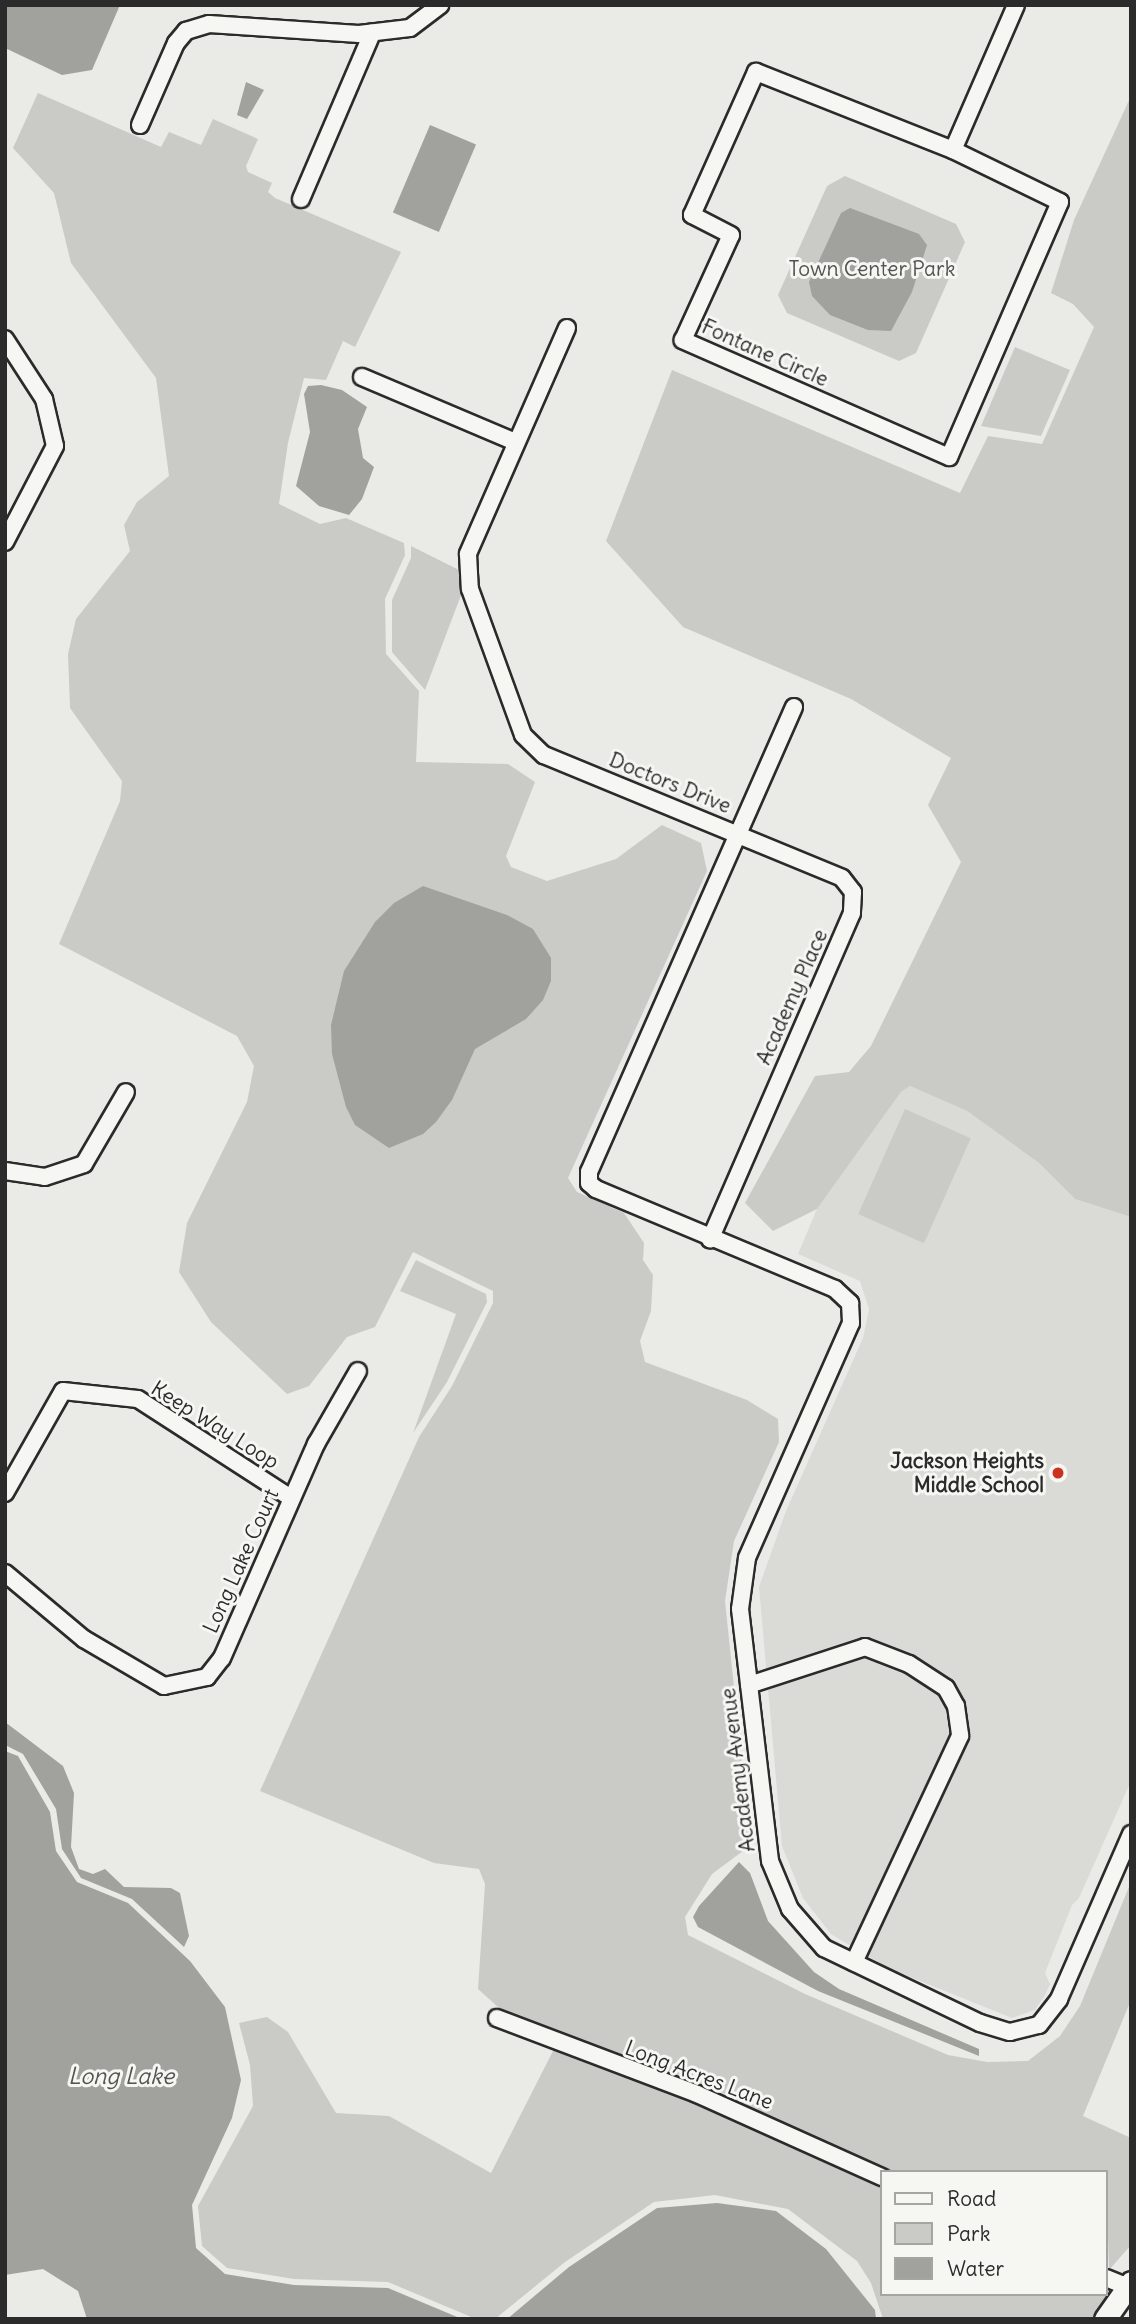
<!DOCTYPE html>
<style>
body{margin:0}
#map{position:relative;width:1136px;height:2324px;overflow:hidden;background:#eaeae6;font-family:Delius,sans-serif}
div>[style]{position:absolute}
.built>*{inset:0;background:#dadad6}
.green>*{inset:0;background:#cacac7;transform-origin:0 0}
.water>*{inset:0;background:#a1a19e;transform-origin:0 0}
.roads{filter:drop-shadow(2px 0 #2b2b2b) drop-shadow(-2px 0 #2b2b2b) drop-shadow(0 2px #2b2b2b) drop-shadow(0 -2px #2b2b2b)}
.minor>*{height:16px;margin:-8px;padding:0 8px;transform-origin:8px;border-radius:8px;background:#f6f6f2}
.secondary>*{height:21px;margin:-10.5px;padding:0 10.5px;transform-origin:10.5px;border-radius:10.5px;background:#f6f6f2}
.dots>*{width:19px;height:19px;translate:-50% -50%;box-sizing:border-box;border:4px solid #f6f6f2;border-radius:50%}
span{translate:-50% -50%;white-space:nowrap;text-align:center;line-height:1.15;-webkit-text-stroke:6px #f6f6f2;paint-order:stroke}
.park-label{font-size:21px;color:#535352}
.street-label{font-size:21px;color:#2b2b2b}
.poi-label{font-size:21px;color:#2b2b2b;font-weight:700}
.right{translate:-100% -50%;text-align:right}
.water-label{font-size:23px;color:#545453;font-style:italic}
.frame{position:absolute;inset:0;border:7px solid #2b2b2b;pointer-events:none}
.legend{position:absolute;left:880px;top:2170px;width:228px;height:126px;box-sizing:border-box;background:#f6f6f2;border:2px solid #a5a5a2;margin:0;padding:9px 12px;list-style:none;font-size:21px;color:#2b2b2b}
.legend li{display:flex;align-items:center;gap:14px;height:35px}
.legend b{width:35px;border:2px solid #a5a5a2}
</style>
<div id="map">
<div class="built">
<i style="clip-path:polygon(910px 1086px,967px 1111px,1039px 1163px,1075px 1199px,1131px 1217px,1131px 1781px,1079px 1898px,1072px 1905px,1045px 1973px,1050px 1984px,1045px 1995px,1035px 2010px,1012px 2018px,888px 1968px,831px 1934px,803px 1898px,782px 1846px,759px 1587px,786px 1511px,863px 1338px,869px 1309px,860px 1281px,798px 1254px,817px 1209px,901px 1092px)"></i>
</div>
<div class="green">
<i style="clip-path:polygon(38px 93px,161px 147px,169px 132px,201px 145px,213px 119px,258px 139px,246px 166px,248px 172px,272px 183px,268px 192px,275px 198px,401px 252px,355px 347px,343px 341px,326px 380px,304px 378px,288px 443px,279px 504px,320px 524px,346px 518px,404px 543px,405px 555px,385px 599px,386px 654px,419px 691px,416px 762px,508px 764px,535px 782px,506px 856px,511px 867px,547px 881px,616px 859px,662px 825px,701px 843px,707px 871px,568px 1178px,577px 1192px,624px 1213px,644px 1243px,643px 1260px,653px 1275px,651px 1311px,640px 1341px,645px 1362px,747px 1400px,778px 1419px,779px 1442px,734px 1541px,725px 1601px,749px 1830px,747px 1848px,712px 1874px,685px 1917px,688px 1935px,805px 1994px,948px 2055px,987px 2062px,1028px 2061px,1060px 2036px,1080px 2006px,1131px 1882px,1131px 2000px,1083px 2116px,1131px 2138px,1131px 2245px,1109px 2270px,1106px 2172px,895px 2172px,846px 2154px,721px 2092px,509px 2017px,478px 1989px,485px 1884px,479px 1869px,434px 1863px,260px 1791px,419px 1437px,452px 1386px,493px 1303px,493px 1291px,413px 1252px,375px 1327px,347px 1337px,309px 1386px,287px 1394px,211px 1322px,179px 1272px,187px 1223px,247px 1102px,254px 1066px,237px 1036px,59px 944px,120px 801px,122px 781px,70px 708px,68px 654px,76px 619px,130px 551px,124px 525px,137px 502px,169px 476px,156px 378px,71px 263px,54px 193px,13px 148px)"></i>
<i style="clip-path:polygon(1131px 96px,1131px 1217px,1075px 1199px,1039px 1163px,967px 1111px,910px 1086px,901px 1092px,817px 1209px,773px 1231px,745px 1203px,815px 1076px,849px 1072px,871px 1046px,961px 862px,928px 805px,951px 758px,851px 699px,683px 627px,606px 541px,672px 370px,960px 493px,988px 436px,1042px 444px,1094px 327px,1073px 304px,1051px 293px,1074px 220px)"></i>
<i style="clip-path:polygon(845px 176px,956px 224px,965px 242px,916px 353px,899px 361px,787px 313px,778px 295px,827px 186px)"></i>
<i style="clip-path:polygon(1015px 347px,1070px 370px,1041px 436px,981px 426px)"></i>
<i style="clip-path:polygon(411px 546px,459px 570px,463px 590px,425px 690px,392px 652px,392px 600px,411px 558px)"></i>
<i style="left:905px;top:1109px;width:72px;height:115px;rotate:24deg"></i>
<i style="clip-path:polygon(416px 1260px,486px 1294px,487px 1302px,447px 1382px,413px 1433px,456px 1314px,400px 1291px)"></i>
<i style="clip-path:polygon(267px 2017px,288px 2032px,336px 2113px,389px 2116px,491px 2173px,554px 2049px,695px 2100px,882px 2184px,882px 2294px,1106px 2294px,1106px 2285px,1116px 2290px,1096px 2319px,883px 2319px,871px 2283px,857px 2261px,788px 2209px,715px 2195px,654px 2202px,565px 2262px,495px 2319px,476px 2319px,388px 2282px,294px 2279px,227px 2268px,202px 2246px,198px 2206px,253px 2106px,250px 2065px,239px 2023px)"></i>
</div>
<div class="water">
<i style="clip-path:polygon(5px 5px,120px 5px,92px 70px,62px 75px,5px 48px)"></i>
<i style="clip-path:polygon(246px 82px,264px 90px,247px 119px,237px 115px)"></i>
<i style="left:430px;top:125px;width:50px;height:95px;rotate:23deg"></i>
<i style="clip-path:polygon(850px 208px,919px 234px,927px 245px,912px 292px,891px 331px,868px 330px,830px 315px,812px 296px,809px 282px,841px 213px)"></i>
<i style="clip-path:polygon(321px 385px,342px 390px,367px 407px,358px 429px,363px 458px,374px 467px,362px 499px,349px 515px,319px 506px,296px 486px,310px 432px,304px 394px,308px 386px)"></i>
<i style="clip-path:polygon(423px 886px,507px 915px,533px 929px,551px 958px,551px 981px,543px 1000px,526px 1019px,475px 1049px,452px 1100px,436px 1122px,423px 1134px,389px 1148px,355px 1125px,346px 1107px,332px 1054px,331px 1025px,344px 971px,375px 922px,394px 903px)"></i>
<i style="clip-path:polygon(5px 1722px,63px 1766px,74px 1793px,71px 1847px,79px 1869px,93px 1874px,105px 1869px,124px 1887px,171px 1888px,180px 1893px,189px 1936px,184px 1947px,132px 1899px,81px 1878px,62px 1849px,56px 1809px,23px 1754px,5px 1745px)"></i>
<i style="clip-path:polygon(5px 1751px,18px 1756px,50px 1812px,56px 1851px,77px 1882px,128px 1903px,190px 1961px,225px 2007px,241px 2080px,232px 2118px,192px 2205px,196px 2248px,225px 2274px,294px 2285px,388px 2288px,462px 2319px,87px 2319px,78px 2291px,43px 2269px,5px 2275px)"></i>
<i style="clip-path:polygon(739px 1862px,750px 1873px,768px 1921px,814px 1972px,839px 1989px,979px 2049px,979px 2056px,818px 1991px,698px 1927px,693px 1917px,699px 1906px)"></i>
<i style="clip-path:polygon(717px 2203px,776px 2211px,826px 2249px,875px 2310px,876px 2319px,507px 2319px,569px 2267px,657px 2208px)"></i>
</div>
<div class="roads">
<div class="minor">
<i style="left:756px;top:72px;width:212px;rotate:21.6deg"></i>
<i style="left:953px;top:150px;width:119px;rotate:25.9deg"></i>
<i style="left:1060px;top:202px;width:278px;rotate:113.5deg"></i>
<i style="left:949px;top:457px;width:291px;rotate:-156.3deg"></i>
<i style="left:683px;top:340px;width:115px;rotate:-65.4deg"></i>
<i style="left:731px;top:235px;width:44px;rotate:-152.9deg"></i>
<i style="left:692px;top:215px;width:157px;rotate:-65.9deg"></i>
<i style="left:140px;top:125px;width:90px;rotate:-66.3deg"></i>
<i style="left:176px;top:43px;width:16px;rotate:-50deg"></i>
<i style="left:186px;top:31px;width:24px;rotate:-17deg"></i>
<i style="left:209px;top:24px;width:150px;rotate:3.8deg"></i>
<i style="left:359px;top:34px;width:51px;rotate:-6.7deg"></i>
<i style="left:410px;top:28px;width:38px;rotate:-37deg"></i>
<i style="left:953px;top:150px;width:158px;rotate:-66.5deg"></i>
<i style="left:301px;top:199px;width:181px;rotate:-66.8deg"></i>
<i style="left:567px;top:328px;width:247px;rotate:113.7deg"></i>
<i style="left:468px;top:554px;width:35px;rotate:87deg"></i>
<i style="left:470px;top:589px;width:155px;rotate:70deg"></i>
<i style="left:523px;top:735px;width:29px;rotate:44deg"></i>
<i style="left:544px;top:755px;width:322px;rotate:22.4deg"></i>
<i style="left:842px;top:878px;width:18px;rotate:52deg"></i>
<i style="left:853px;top:892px;width:21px;rotate:93deg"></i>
<i style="left:852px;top:913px;width:356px;rotate:113.5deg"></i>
<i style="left:5px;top:339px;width:72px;rotate:57deg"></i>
<i style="left:44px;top:399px;width:48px;rotate:76.8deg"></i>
<i style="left:55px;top:446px;width:108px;rotate:117.5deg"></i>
<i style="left:362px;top:377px;width:166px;rotate:23deg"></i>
<i style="left:794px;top:707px;width:508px;rotate:113.79deg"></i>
<i style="left:589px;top:1172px;width:11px;rotate:90deg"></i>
<i style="left:589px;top:1183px;width:9px;rotate:41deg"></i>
<i style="left:596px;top:1189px;width:259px;rotate:22.7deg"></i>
<i style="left:835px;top:1289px;width:21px;rotate:43deg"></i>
<i style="left:850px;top:1303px;width:20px;rotate:87deg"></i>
<i style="left:851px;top:1323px;width:257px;rotate:113.9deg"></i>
<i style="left:747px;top:1558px;width:51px;rotate:97.8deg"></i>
<i style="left:740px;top:1609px;width:254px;rotate:83.2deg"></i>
<i style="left:770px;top:1861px;width:52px;rotate:67.4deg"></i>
<i style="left:790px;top:1909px;width:52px;rotate:48.9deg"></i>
<i style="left:824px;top:1948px;width:173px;rotate:25.7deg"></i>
<i style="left:980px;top:2023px;width:31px;rotate:17deg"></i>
<i style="left:1010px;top:2032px;width:30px;rotate:-14deg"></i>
<i style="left:1039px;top:2025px;width:33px;rotate:-52deg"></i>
<i style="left:1059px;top:1999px;width:180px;rotate:-66.4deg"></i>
<i style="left:5px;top:1171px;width:40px;rotate:8.5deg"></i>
<i style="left:45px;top:1177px;width:41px;rotate:-18.4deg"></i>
<i style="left:84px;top:1164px;width:83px;rotate:-59.7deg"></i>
<i style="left:5px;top:1493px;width:117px;rotate:-60.4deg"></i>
<i style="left:63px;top:1391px;width:75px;rotate:6.1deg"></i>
<i style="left:138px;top:1399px;width:182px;rotate:32.9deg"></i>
<i style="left:5px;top:1573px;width:103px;rotate:39.9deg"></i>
<i style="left:84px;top:1639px;width:93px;rotate:30.4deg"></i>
<i style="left:164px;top:1686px;width:44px;rotate:-11.8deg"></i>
<i style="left:207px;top:1677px;width:24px;rotate:-52deg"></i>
<i style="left:222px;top:1658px;width:234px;rotate:-66.3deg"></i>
<i style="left:316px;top:1444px;width:84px;rotate:-60.1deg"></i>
<i style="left:749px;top:1685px;width:122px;rotate:-18.1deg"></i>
<i style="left:865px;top:1647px;width:47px;rotate:21.1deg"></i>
<i style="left:909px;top:1664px;width:44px;rotate:33deg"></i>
<i style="left:946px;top:1688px;width:21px;rotate:61deg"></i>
<i style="left:956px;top:1706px;width:30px;rotate:82deg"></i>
<i style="left:960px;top:1736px;width:250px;rotate:115.1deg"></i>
<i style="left:497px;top:2018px;width:214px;rotate:20.8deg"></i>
<i style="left:697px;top:2094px;width:203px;rotate:24.2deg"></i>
<i style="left:1106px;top:2278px;width:24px;rotate:22deg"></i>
</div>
<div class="secondary">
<i style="left:1105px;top:2319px;width:45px;rotate:-54.9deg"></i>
</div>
</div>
<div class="dots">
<i style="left:1058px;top:1473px;background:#c8321e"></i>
</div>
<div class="park-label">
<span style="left:872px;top:269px">Town Center Park</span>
</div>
<div class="street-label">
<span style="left:765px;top:353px;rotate:24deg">Fontane Circle</span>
<span style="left:670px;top:783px;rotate:22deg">Doctors Drive</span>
<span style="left:792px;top:997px;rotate:-66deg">Academy Place</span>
<span style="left:215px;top:1425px;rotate:32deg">Keep Way Loop</span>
<span style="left:241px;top:1561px;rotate:-66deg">Long Lake Court</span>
<span style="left:738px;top:1770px;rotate:-97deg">Academy Avenue</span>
<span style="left:699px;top:2075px;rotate:21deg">Long Acres Lane</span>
</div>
<div class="poi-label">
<span class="right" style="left:1044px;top:1473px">Jackson Heights<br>Middle School</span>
</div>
<div class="water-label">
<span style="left:121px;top:2076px">Long Lake</span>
</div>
<div class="frame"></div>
<ul class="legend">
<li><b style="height:9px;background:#f6f6f2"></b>Road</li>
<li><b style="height:19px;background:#cacac7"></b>Park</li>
<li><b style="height:19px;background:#a1a19e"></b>Water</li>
</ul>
</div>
